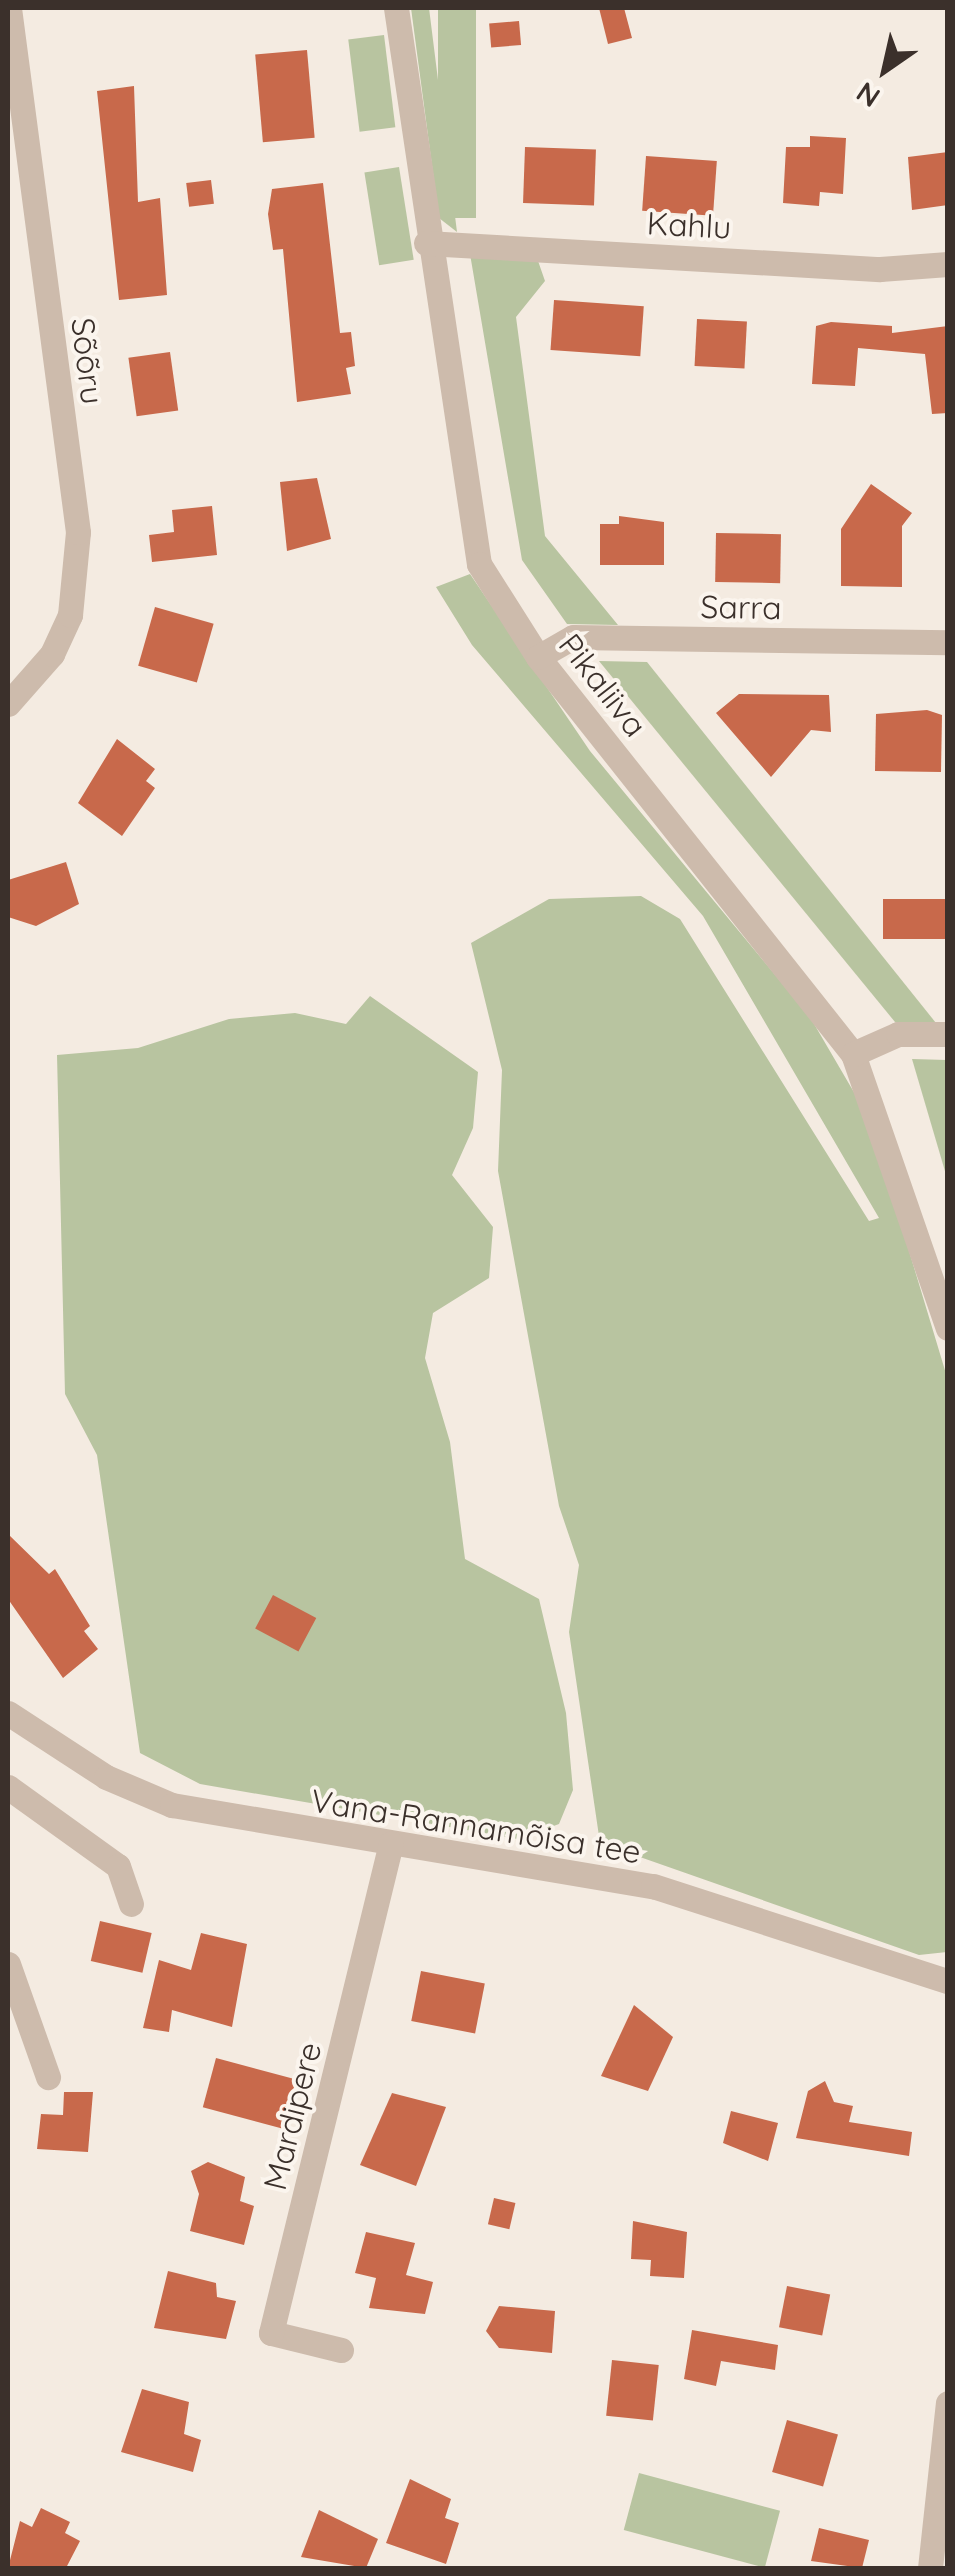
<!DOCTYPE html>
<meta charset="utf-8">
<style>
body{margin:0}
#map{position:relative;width:955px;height:2576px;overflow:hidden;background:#f4ebe1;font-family:Quicksand,sans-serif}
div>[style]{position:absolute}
.green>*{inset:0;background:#b8c4a0;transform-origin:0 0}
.building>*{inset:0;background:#c8694b;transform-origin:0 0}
.minor>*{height:25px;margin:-12.5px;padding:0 12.5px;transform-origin:12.5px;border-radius:12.5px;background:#cdbbac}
span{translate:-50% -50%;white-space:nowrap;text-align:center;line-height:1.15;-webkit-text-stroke:8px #fbf5ee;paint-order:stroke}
.street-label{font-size:32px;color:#3b302b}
.frame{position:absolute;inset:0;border:10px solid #3b302b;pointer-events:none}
.north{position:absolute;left:835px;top:20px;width:100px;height:100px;-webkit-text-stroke:8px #fbf5ee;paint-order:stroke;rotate:214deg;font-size:28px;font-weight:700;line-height:40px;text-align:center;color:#3b302b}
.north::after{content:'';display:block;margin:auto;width:35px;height:45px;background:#3b302b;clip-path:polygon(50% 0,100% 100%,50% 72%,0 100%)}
</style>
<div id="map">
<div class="green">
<i style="clip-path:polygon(411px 8px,429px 8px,457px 232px,439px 218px)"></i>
<i style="left:438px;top:8px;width:38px;height:210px"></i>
<i style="left:384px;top:35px;width:93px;height:36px;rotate:83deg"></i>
<i style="left:399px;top:167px;width:94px;height:35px;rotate:81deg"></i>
<i style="clip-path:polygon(470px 254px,537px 258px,545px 281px,516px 317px,545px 536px,618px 625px,567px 624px,522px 560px)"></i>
<i style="clip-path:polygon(470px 574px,590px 751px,810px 1017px,869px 1118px,947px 1377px,947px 1952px,919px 1955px,600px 1843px,569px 1632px,579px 1565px,559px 1506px,498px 1171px,502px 1070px,471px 943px,549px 899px,641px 896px,680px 919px,869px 1221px,879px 1218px,703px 916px,472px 645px,436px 587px)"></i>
<i style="clip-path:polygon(599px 661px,647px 662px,936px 1023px,895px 1022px)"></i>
<i style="clip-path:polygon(370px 996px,478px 1072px,473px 1128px,452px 1175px,493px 1227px,489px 1278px,433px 1313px,425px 1358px,450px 1442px,465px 1559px,539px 1599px,566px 1713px,573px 1790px,559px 1824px,518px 1839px,200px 1784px,140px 1753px,97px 1455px,65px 1394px,57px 1055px,138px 1048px,229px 1019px,295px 1013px,346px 1024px)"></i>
<i style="clip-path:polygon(912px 1059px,947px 1060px,947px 1178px)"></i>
<i style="left:639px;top:2473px;width:146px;height:59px;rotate:15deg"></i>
</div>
<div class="building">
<i style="clip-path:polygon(599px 8px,624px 8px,632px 38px,608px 44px)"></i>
<i style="left:519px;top:21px;width:24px;height:30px;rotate:85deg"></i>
<i style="left:307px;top:50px;width:88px;height:52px;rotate:85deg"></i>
<i style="clip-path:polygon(134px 86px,138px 202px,160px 198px,167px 295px,119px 300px,97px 91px)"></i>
<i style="clip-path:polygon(810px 136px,846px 138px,843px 194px,820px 192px,819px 206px,783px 203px,786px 147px,810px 147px)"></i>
<i style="left:525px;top:147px;width:71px;height:56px;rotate:2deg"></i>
<i style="clip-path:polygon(948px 152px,948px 205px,912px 210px,908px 157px)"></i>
<i style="left:646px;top:156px;width:71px;height:55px;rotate:4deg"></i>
<i style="left:211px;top:180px;width:24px;height:25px;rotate:83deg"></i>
<i style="clip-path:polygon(323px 183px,340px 333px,351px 332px,355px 366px,346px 368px,351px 394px,297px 402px,283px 249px,273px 250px,268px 214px,272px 189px)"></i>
<i style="left:554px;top:300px;width:90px;height:50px;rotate:4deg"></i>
<i style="left:697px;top:319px;width:50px;height:47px;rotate:3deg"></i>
<i style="clip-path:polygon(831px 322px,892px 326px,892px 333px,948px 326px,948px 413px,932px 414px,925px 354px,858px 348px,855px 386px,812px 384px,816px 326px)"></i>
<i style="left:170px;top:352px;width:59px;height:42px;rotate:82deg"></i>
<i style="clip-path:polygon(317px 478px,331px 539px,287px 551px,280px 482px)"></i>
<i style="clip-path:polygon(871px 484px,912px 513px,902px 526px,902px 587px,841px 586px,841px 529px)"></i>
<i style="clip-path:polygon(212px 506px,217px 555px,152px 562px,149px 535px,174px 532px,172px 510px)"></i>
<i style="clip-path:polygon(619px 516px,664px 522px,664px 565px,600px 565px,600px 524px,619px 524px)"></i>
<i style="left:716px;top:533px;width:65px;height:49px;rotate:1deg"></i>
<i style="left:155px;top:607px;width:61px;height:61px;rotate:16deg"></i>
<i style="clip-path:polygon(739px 694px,829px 695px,831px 732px,811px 730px,771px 777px,716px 713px)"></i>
<i style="clip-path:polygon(927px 710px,942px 715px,941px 772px,875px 771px,876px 714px)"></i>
<i style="clip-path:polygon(117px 739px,155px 769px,146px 781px,155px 788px,122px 836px,78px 803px)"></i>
<i style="clip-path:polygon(66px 862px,79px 904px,36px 926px,8px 917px,8px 880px)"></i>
<i style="left:948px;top:899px;width:40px;height:65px;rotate:90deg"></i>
<i style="clip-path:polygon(8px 1534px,49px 1574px,55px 1569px,90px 1626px,84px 1631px,98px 1649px,63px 1678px,8px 1599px)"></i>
<i style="left:273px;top:1595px;width:49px;height:38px;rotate:28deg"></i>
<i style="left:100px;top:1921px;width:53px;height:41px;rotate:13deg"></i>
<i style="clip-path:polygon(201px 1933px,247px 1944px,232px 2027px,172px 2010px,169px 2032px,143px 2028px,159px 1960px,191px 1970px)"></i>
<i style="left:421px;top:1971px;width:65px;height:51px;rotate:11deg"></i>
<i style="clip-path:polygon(634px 2005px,673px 2037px,648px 2091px,601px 2076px)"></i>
<i style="left:216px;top:2058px;width:83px;height:51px;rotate:15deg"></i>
<i style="clip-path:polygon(825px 2081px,834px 2102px,853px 2106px,849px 2122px,912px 2132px,909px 2156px,796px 2138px,808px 2091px)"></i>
<i style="clip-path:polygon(64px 2092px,93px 2092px,88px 2152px,37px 2149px,41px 2114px,63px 2115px)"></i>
<i style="clip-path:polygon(392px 2093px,446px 2107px,416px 2186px,360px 2165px)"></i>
<i style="clip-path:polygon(731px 2111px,778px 2123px,768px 2161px,723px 2143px)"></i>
<i style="clip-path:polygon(208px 2162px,245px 2177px,240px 2201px,254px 2206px,244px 2245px,190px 2231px,199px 2194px,191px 2171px)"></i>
<i style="left:494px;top:2198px;width:22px;height:27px;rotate:13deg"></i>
<i style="clip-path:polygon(633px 2221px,687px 2232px,684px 2278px,650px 2276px,651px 2260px,631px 2259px)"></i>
<i style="clip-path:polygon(366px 2232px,415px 2243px,406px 2275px,433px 2282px,425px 2314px,369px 2308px,376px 2278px,355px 2273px)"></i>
<i style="clip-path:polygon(168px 2271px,216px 2283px,217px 2297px,236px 2301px,226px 2339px,154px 2328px)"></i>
<i style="left:787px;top:2286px;width:44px;height:42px;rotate:11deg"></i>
<i style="clip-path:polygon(499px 2306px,555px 2311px,552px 2353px,499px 2348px,486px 2331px)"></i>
<i style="clip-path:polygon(692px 2330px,778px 2345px,775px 2370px,721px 2361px,716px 2386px,684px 2379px)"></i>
<i style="left:612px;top:2360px;width:47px;height:56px;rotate:6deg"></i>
<i style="clip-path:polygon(142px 2389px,189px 2402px,184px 2434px,201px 2440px,193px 2472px,121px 2452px)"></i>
<i style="left:787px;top:2420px;width:53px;height:54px;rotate:16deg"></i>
<i style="clip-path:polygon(410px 2479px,451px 2499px,445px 2518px,459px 2523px,446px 2564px,386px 2543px)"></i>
<i style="clip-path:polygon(41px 2508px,70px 2522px,65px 2533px,80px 2541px,66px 2568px,8px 2568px,20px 2521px,32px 2527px)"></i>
<i style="clip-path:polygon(319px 2510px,378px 2539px,366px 2568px,301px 2557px)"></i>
<i style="clip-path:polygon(819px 2528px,869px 2540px,862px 2568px,811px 2561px)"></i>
</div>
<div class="minor">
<i style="left:396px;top:8px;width:562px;rotate:81.51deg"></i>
<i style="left:479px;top:564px;width:110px;rotate:57.6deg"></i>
<i style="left:538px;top:657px;width:507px;rotate:51.57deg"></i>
<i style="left:853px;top:1054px;width:290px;rotate:70.9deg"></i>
<i style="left:426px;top:243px;width:455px;rotate:3.3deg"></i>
<i style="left:880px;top:269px;width:68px;rotate:-4.2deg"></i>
<i style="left:538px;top:657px;width:40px;rotate:-29.7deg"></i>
<i style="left:573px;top:637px;width:375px;rotate:0.8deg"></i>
<i style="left:8px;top:704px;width:67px;rotate:-48.7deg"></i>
<i style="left:52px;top:654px;width:43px;rotate:-65.2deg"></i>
<i style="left:70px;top:615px;width:83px;rotate:-84.5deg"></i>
<i style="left:78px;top:532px;width:529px;rotate:-97.5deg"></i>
<i style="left:853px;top:1054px;width:49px;rotate:-24deg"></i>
<i style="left:898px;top:1034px;width:50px"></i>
<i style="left:8px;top:1713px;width:117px;rotate:33.1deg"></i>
<i style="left:106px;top:1777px;width:72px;rotate:23deg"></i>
<i style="left:172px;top:1805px;width:488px;rotate:9.6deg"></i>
<i style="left:653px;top:1886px;width:310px;rotate:17.9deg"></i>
<i style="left:8px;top:1787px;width:135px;rotate:35.7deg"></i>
<i style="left:118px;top:1866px;width:40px;rotate:71.1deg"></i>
<i style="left:8px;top:1964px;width:120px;rotate:70.5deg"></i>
<i style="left:341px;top:2350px;width:72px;rotate:-166.3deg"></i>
<i style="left:271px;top:2333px;width:504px;rotate:-76.24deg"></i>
<i style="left:930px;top:2568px;width:166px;rotate:-83.8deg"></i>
</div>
<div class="street-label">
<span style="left:689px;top:225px;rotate:3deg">Kahlu</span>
<span style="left:88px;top:361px;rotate:83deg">Sõõru</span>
<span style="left:741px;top:607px;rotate:1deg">Sarra</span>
<span style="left:603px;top:685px;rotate:52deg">Pikaliiva</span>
<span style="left:476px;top:1826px;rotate:9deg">Vana-Rannamõisa tee</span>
<span style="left:292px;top:2116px;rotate:-76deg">Mardipere</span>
</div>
<div class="frame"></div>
<div class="north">N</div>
</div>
